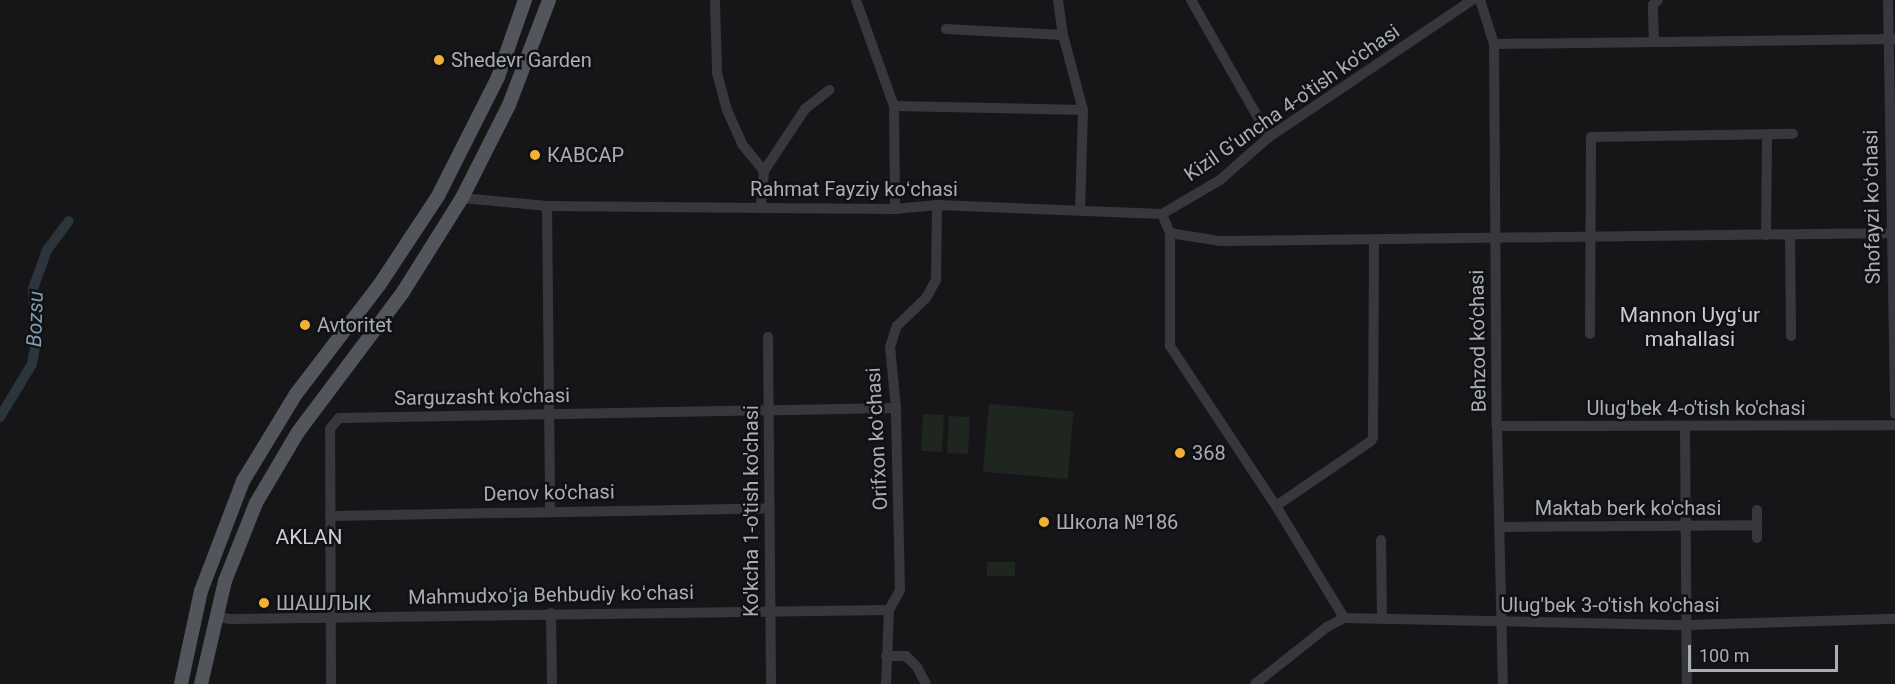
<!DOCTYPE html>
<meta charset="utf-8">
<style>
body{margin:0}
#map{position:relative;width:1895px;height:684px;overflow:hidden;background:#161618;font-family:Roboto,sans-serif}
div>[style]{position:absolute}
.green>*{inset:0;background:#1e261f;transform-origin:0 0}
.canal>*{height:10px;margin:-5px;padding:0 5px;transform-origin:5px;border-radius:5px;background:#2c353c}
.minor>*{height:10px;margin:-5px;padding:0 5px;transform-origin:5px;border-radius:5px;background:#37383d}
.major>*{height:14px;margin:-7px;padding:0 7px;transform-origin:7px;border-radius:7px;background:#53555c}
.dots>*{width:16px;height:16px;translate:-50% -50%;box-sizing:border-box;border:3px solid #111113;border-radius:50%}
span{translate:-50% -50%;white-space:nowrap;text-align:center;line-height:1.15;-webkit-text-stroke:5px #111113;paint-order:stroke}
.poi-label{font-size:20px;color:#a8adb8}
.left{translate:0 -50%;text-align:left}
.street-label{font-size:20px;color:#a8adb8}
.neighbourhood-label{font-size:21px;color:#c9ccd4}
.water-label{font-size:21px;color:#7f9bb3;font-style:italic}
.scale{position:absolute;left:1688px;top:645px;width:150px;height:27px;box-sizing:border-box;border:3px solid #a8adb8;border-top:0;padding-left:8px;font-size:18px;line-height:21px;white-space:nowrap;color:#a8adb8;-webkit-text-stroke:4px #111113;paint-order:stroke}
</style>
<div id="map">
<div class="green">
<i style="left:989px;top:404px;width:85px;height:68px;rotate:5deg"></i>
<i style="left:923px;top:414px;width:21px;height:37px;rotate:3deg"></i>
<i style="left:949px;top:416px;width:21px;height:37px;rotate:3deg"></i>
<i style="left:987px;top:562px;width:28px;height:14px"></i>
</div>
<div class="canal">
<i style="left:0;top:417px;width:62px;rotate:-58.9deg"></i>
<i style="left:32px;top:364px;width:22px;rotate:-80deg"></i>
<i style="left:36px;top:342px;width:53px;rotate:-93.2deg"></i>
<i style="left:33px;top:289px;width:41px;rotate:-70.3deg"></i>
<i style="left:47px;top:250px;width:36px;rotate:-53deg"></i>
</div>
<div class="minor">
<i style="left:715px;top:0;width:73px;rotate:88.4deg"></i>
<i style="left:717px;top:73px;width:38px;rotate:75deg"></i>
<i style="left:727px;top:110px;width:37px;rotate:66deg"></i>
<i style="left:742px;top:144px;width:35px;rotate:51deg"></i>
<i style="left:764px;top:171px;width:37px;rotate:95deg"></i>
<i style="left:856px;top:0;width:113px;rotate:70.3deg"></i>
<i style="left:894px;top:106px;width:103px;rotate:89.4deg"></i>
<i style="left:1058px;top:0;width:35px;rotate:82deg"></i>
<i style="left:1063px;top:35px;width:78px;rotate:75.1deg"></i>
<i style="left:1083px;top:110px;width:99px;rotate:91.7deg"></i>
<i style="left:1191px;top:0;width:158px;rotate:60.3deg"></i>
<i style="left:1480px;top:0;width:46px;rotate:72.3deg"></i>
<i style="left:1494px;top:44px;width:382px;rotate:89.6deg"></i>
<i style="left:1497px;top:426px;width:258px;rotate:88.7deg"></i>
<i style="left:1888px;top:0;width:414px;rotate:89deg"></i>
<i style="left:946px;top:29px;width:117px;rotate:2.9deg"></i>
<i style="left:1654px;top:42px;width:37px;rotate:-92deg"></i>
<i style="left:1653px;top:5px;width:7px;rotate:-45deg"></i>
<i style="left:1494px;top:44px;width:401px;rotate:-0.7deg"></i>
<i style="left:894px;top:106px;width:189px;rotate:1.2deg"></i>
<i style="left:764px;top:171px;width:74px;rotate:-56.5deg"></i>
<i style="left:805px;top:109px;width:31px;rotate:-38deg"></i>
<i style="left:462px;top:198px;width:85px;rotate:5.4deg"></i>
<i style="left:547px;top:206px;width:348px;rotate:0.5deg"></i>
<i style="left:895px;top:209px;width:42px;rotate:-5.4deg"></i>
<i style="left:937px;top:205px;width:225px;rotate:2.3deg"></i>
<i style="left:547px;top:206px;width:304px;rotate:89.4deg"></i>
<i style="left:1162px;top:214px;width:21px;rotate:67deg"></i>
<i style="left:1170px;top:233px;width:113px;rotate:90deg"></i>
<i style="left:1170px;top:346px;width:192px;rotate:56.5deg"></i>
<i style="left:1276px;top:506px;width:131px;rotate:58.7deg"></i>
<i style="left:1162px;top:214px;width:67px;rotate:-30.4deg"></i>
<i style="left:1220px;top:180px;width:65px;rotate:-41.3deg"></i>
<i style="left:1269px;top:137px;width:245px;rotate:-34deg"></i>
<i style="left:1170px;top:233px;width:51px;rotate:9.1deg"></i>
<i style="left:1220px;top:241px;width:675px;rotate:-0.68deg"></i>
<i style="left:1766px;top:235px;width:100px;rotate:-89.4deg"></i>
<i style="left:1790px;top:235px;width:101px;rotate:89.4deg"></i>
<i style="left:1590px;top:334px;width:197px;rotate:-89.7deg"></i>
<i style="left:1591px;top:137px;width:202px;rotate:-0.9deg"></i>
<i style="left:768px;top:337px;width:347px;rotate:89.5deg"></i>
<i style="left:1497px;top:426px;width:398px;rotate:-0.1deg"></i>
<i style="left:1685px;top:426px;width:258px;rotate:89.6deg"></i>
<i style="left:1276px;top:506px;width:115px;rotate:-34.4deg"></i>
<i style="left:1371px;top:441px;width:4px;rotate:-63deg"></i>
<i style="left:1373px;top:437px;width:197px;rotate:-89.7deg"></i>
<i style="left:1757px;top:510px;width:28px;rotate:90deg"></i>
<i style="left:330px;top:516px;width:439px;rotate:-1deg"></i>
<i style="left:1499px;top:527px;width:258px;rotate:-0.4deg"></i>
<i style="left:1381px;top:540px;width:79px;rotate:89.3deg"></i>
<i style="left:551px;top:613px;width:71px;rotate:89.2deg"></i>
<i style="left:215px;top:616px;width:14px;rotate:12deg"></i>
<i style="left:229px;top:619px;width:660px;rotate:-0.78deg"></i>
<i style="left:886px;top:656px;width:20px"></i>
<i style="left:906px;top:656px;width:16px;rotate:45deg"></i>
<i style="left:917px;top:667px;width:19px;rotate:62deg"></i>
<i style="left:331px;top:684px;width:255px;rotate:-90.2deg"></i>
<i style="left:330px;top:429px;width:14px;rotate:-51deg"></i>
<i style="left:339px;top:418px;width:557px;rotate:-1.03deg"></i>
<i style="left:886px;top:684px;width:74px;rotate:-87.7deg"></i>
<i style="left:889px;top:610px;width:23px;rotate:-61deg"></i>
<i style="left:900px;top:590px;width:182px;rotate:-91.3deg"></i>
<i style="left:896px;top:408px;width:61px;rotate:-95.6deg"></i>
<i style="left:890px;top:347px;width:22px;rotate:-72deg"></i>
<i style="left:897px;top:326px;width:40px;rotate:-44deg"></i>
<i style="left:926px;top:298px;width:21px;rotate:-61deg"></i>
<i style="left:936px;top:280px;width:75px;rotate:-89.2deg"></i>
<i style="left:1255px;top:684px;width:92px;rotate:-38.4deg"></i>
<i style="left:1327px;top:627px;width:19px;rotate:-28deg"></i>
<i style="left:1344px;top:618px;width:343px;rotate:1.2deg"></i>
<i style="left:1687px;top:625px;width:208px;rotate:-1.7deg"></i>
</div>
<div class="major">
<i style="left:181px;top:684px;width:95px;rotate:-77.9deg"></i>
<i style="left:201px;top:591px;width:118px;rotate:-69.1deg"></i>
<i style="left:243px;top:481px;width:102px;rotate:-58.7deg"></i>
<i style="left:296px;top:394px;width:138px;rotate:-52.6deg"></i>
<i style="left:380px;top:284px;width:105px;rotate:-56.6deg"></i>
<i style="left:438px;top:196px;width:133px;rotate:-63.2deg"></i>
<i style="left:498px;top:77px;width:82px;rotate:-70.7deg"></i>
<i style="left:201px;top:684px;width:106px;rotate:-76.9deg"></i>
<i style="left:225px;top:581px;width:84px;rotate:-68.3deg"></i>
<i style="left:256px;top:503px;width:82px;rotate:-59.4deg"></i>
<i style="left:298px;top:432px;width:175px;rotate:-53.1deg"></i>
<i style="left:403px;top:292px;width:111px;rotate:-57.9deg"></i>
<i style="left:462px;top:198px;width:104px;rotate:-63.2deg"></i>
<i style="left:509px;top:105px;width:112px;rotate:-69.1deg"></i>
</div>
<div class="dots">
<i style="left:439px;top:60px;background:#f2b134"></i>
<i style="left:535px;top:155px;background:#f2b134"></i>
<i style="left:305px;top:325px;background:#f2b134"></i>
<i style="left:1180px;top:453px;background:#f2b134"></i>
<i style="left:1044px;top:522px;background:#f2b134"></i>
<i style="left:264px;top:603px;background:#f2b134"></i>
</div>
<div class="poi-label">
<span class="left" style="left:451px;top:60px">Shedevr Garden</span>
<span class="left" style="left:547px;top:155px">КАВСАР</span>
<span class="left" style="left:317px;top:325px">Avtoritet</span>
<span class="left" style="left:1192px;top:453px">368</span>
<span class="left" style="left:1056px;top:522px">Школа №186</span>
<span class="left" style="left:276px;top:603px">ШАШЛЫК</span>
</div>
<div class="street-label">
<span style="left:1292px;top:103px;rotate:-35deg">Kizil G'uncha 4-o'tish ko'chasi</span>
<span style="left:854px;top:189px">Rahmat Fayziy koʻchasi</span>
<span style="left:1872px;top:207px;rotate:-91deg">Shofayzi koʻchasi</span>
<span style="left:1478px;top:341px;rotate:-91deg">Behzod ko‘chasi</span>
<span style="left:482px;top:397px;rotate:-1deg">Sarguzasht ko'chasi</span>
<span style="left:1696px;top:408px">Ulug'bek 4-o'tish ko'chasi</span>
<span style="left:877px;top:439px;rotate:-93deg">Orifxon koʻchasi</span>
<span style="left:549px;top:493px;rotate:-1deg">Denov ko'chasi</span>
<span style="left:1628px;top:508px">Maktab berk ko'chasi</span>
<span style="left:751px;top:511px;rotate:-90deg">Ko'kcha 1-o'tish ko'chasi</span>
<span style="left:551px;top:595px;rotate:-1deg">Mahmudxoʻja Behbudiy koʻchasi</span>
<span style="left:1610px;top:605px">Ulug'bek 3-o'tish ko'chasi</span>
</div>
<div class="neighbourhood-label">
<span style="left:1690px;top:327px">Mannon Uygʻur<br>mahallasi</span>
<span style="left:309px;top:537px">AKLAN</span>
</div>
<div class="water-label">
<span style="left:35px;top:319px;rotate:-88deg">Bozsu</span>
</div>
<div class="scale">100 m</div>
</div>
